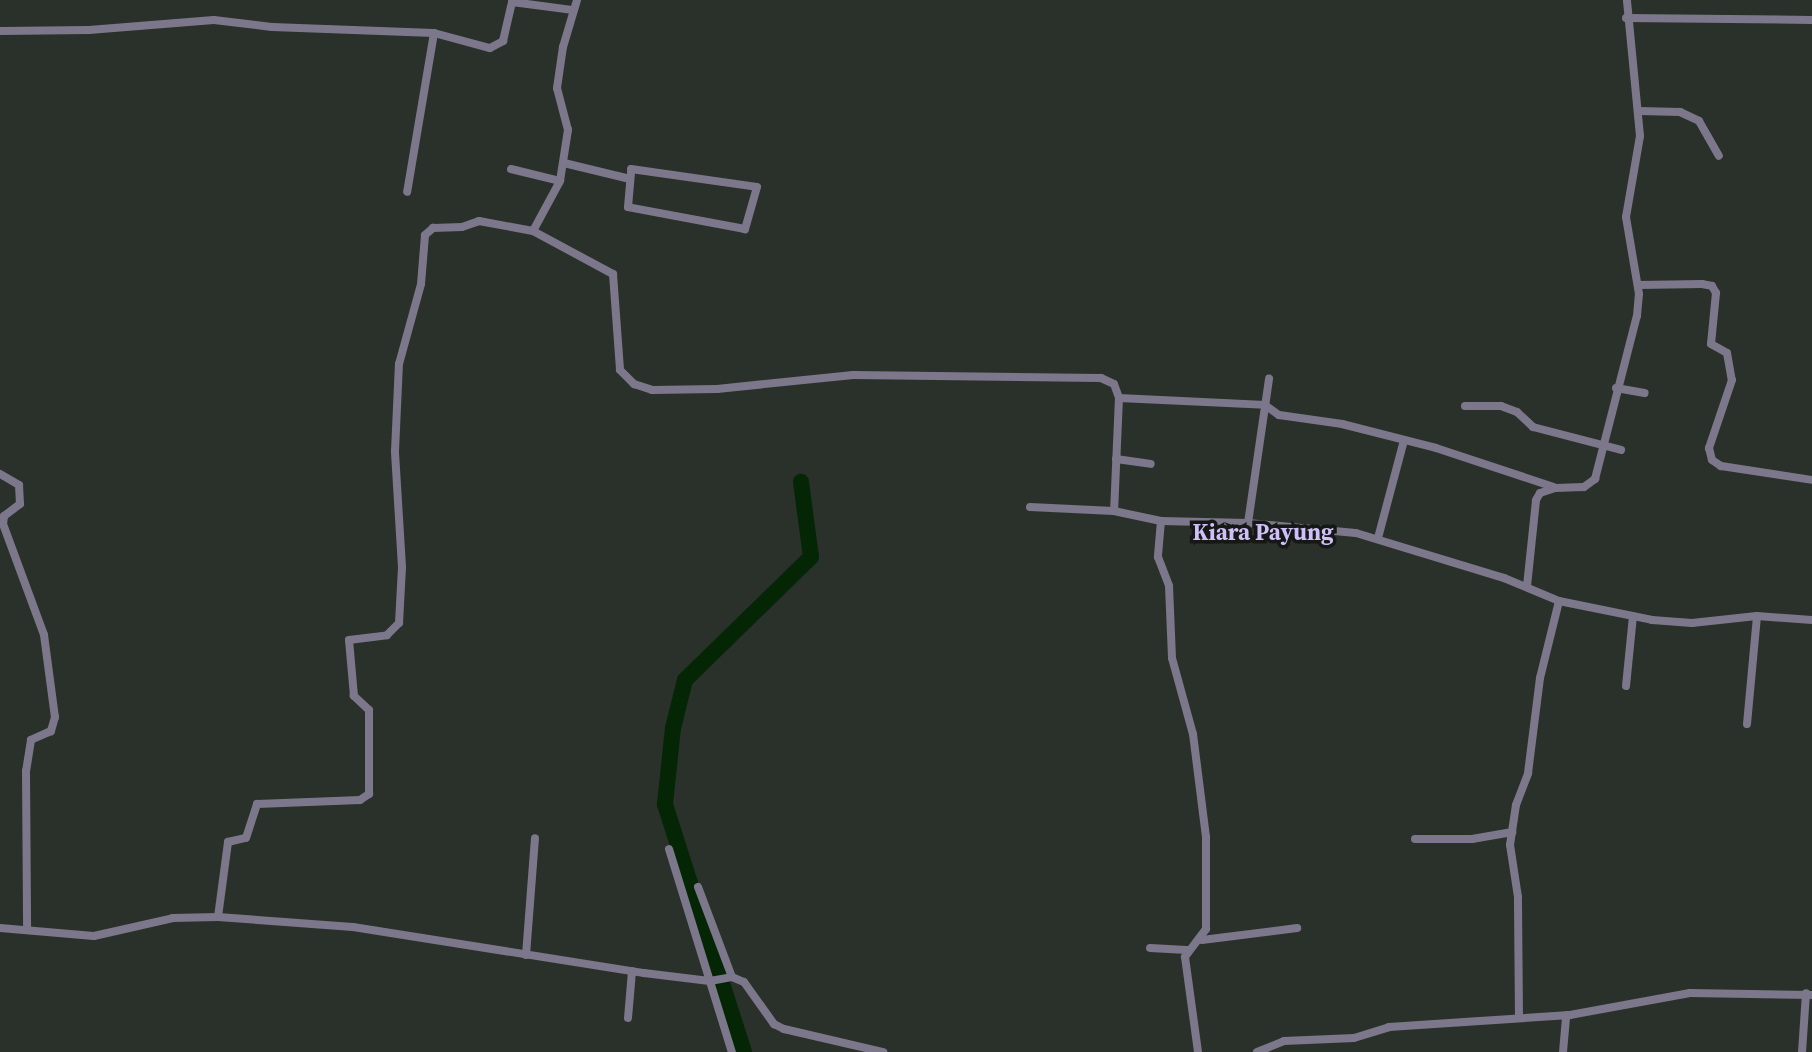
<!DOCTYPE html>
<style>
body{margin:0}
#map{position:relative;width:1812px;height:1052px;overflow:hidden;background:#2a312a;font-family:"Source Serif 4",serif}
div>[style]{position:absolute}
.river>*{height:16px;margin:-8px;padding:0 8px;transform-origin:8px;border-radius:8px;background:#042605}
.street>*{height:8px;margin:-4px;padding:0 4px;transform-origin:4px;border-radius:4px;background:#7c778b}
span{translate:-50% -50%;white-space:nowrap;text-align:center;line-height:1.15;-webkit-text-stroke:7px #151815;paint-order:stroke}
.quarter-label{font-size:23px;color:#cfc0f9;font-weight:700}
</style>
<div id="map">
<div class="river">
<i style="left:744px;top:1052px;width:260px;rotate:-107.7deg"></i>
<i style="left:665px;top:804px;width:76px;rotate:-84deg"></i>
<i style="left:673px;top:728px;width:49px;rotate:-76deg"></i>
<i style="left:685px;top:680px;width:176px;rotate:-44.3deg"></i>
<i style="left:811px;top:557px;width:76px;rotate:-97.6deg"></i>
</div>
<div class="street">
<i style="left:1626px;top:18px;width:186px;rotate:0.6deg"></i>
<i style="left:0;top:31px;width:89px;rotate:-0.6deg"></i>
<i style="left:89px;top:30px;width:125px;rotate:-4.6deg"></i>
<i style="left:214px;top:20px;width:58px;rotate:6.9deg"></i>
<i style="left:272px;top:27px;width:162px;rotate:2.1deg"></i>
<i style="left:434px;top:33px;width:161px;rotate:99.6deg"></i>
<i style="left:434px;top:33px;width:58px;rotate:15deg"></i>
<i style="left:490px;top:48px;width:15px;rotate:-28deg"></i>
<i style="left:503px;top:41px;width:40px;rotate:-77deg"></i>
<i style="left:512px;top:2px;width:62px;rotate:7.5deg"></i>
<i style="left:1639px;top:111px;width:41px;rotate:1.4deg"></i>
<i style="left:1680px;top:112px;width:21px;rotate:25deg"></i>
<i style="left:1699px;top:121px;width:40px;rotate:60.3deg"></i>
<i style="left:564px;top:163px;width:68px;rotate:13.6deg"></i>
<i style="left:511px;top:169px;width:50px;rotate:13.8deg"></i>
<i style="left:560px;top:181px;width:52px;rotate:-81.1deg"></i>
<i style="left:568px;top:130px;width:43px;rotate:-104.7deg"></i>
<i style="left:557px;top:88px;width:41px;rotate:-81.7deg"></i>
<i style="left:563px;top:47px;width:49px;rotate:-73.4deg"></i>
<i style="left:631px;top:169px;width:127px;rotate:8.1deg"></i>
<i style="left:757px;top:187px;width:44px;rotate:105.9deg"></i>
<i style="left:745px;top:229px;width:119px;rotate:-169.4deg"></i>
<i style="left:628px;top:207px;width:38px;rotate:-85deg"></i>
<i style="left:533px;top:231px;width:57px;rotate:-61.6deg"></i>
<i style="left:1638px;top:285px;width:64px;rotate:-0.9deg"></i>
<i style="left:1702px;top:284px;width:10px;rotate:11deg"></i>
<i style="left:1712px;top:286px;width:8px;rotate:60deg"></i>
<i style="left:1716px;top:293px;width:51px;rotate:95.6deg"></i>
<i style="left:1711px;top:344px;width:18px;rotate:29deg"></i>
<i style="left:1727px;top:353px;width:27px;rotate:80deg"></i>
<i style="left:1732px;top:380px;width:72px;rotate:108.7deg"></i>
<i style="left:1709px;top:448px;width:12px;rotate:76deg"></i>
<i style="left:1712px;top:460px;width:11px;rotate:34deg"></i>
<i style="left:1721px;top:466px;width:92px;rotate:8.7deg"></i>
<i style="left:1616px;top:388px;width:29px;rotate:10deg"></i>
<i style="left:1119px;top:398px;width:146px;rotate:2.7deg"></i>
<i style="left:1265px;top:405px;width:17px;rotate:36deg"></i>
<i style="left:1279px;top:415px;width:64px;rotate:8.1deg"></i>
<i style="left:1342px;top:424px;width:97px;rotate:14.3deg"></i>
<i style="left:1436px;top:448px;width:124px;rotate:18.3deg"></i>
<i style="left:1465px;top:406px;width:36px"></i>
<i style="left:1501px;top:406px;width:17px;rotate:21deg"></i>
<i style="left:1517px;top:412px;width:22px;rotate:43deg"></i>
<i style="left:1533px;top:427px;width:91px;rotate:14.6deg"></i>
<i style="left:1116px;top:459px;width:35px;rotate:8deg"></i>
<i style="left:0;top:474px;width:22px;rotate:30deg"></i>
<i style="left:19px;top:485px;width:19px;rotate:87deg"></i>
<i style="left:20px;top:504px;width:20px;rotate:143deg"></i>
<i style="left:4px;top:516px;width:8px;rotate:97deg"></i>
<i style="left:3px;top:524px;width:118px;rotate:69.7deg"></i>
<i style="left:44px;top:635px;width:83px;rotate:82.4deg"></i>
<i style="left:55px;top:717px;width:15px;rotate:106deg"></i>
<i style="left:51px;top:731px;width:22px;rotate:156deg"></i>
<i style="left:31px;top:740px;width:31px;rotate:99deg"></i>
<i style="left:26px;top:771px;width:158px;rotate:89.6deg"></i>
<i style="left:1030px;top:507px;width:84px;rotate:2.7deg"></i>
<i style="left:1161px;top:521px;width:36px;rotate:95deg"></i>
<i style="left:1158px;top:557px;width:31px;rotate:69deg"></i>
<i style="left:1169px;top:586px;width:72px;rotate:87.6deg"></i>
<i style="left:1172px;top:658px;width:79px;rotate:74.6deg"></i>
<i style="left:1193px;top:734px;width:104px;rotate:82.8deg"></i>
<i style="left:1206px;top:837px;width:92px;rotate:90deg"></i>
<i style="left:1206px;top:929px;width:35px;rotate:127deg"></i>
<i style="left:1185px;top:957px;width:96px;rotate:82.2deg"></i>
<i style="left:1248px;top:523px;width:146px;rotate:-81.7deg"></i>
<i style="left:1378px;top:538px;width:101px;rotate:-75.1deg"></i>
<i style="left:1527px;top:586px;width:86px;rotate:-84deg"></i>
<i style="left:1536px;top:500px;width:8px;rotate:-60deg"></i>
<i style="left:1540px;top:493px;width:16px;rotate:-18deg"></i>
<i style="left:1555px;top:488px;width:29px;rotate:-2deg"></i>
<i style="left:1584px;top:487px;width:14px;rotate:-36deg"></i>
<i style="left:1595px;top:479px;width:168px;rotate:-75.6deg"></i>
<i style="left:1637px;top:316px;width:22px;rotate:-85deg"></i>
<i style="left:1639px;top:294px;width:78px;rotate:-99.6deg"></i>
<i style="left:1626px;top:217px;width:82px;rotate:-80.2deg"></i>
<i style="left:1640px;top:136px;width:137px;rotate:-95.5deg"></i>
<i style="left:1626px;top:686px;width:70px;rotate:-84.3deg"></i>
<i style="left:1747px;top:724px;width:108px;rotate:-84.7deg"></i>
<i style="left:1415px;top:839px;width:57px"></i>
<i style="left:1472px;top:839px;width:41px;rotate:-9.9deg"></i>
<i style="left:669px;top:849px;width:213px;rotate:72.8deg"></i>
<i style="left:698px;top:887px;width:96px;rotate:69.3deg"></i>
<i style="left:218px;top:917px;width:76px;rotate:-82.4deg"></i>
<i style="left:228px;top:842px;width:18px;rotate:-13deg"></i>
<i style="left:246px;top:838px;width:36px;rotate:-72deg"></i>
<i style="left:257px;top:804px;width:103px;rotate:-2.2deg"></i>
<i style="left:360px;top:800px;width:11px;rotate:-34deg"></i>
<i style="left:369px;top:794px;width:84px;rotate:-90deg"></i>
<i style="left:369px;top:710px;width:21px;rotate:-137deg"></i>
<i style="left:354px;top:696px;width:56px;rotate:-95.1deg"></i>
<i style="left:349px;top:640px;width:38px;rotate:-7deg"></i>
<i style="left:387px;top:635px;width:17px;rotate:-45deg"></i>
<i style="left:399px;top:623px;width:56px;rotate:-86.9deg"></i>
<i style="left:402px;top:567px;width:116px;rotate:-93.5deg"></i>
<i style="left:395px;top:451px;width:87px;rotate:-87.4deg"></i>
<i style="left:399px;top:364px;width:83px;rotate:-74.6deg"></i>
<i style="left:421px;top:284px;width:49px;rotate:-85.3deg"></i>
<i style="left:425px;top:235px;width:11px;rotate:-41deg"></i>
<i style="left:433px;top:228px;width:29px;rotate:-2deg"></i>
<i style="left:462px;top:227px;width:18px;rotate:-19deg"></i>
<i style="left:479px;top:221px;width:55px;rotate:10.5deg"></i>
<i style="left:533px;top:231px;width:91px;rotate:28.3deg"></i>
<i style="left:613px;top:274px;width:96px;rotate:85.8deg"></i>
<i style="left:620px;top:370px;width:20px;rotate:45deg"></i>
<i style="left:634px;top:384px;width:19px;rotate:18deg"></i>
<i style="left:652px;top:390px;width:65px;rotate:-0.9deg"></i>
<i style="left:717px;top:389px;width:137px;rotate:-5.9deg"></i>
<i style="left:853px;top:375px;width:248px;rotate:0.7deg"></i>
<i style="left:1101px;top:378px;width:14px;rotate:25deg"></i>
<i style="left:1114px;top:384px;width:15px;rotate:70deg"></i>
<i style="left:1119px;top:398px;width:113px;rotate:92.5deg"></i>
<i style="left:1114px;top:511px;width:48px;rotate:12deg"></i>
<i style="left:1161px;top:521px;width:87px;rotate:1.3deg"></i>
<i style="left:1248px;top:523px;width:108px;rotate:5.3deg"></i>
<i style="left:1356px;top:533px;width:155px;rotate:16.9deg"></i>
<i style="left:1504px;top:578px;width:60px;rotate:22.7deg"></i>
<i style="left:1559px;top:601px;width:95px;rotate:11.5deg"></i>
<i style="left:1652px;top:620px;width:40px;rotate:4.3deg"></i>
<i style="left:1692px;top:623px;width:65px;rotate:-6.1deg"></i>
<i style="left:1757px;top:616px;width:55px;rotate:4.2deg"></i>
<i style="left:0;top:928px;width:94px;rotate:4.9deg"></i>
<i style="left:94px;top:936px;width:81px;rotate:-12.8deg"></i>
<i style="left:173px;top:918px;width:45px;rotate:-1.3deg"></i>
<i style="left:218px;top:917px;width:135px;rotate:4.2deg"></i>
<i style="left:353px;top:927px;width:295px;rotate:9deg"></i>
<i style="left:644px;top:973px;width:66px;rotate:6.9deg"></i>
<i style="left:710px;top:981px;width:22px;rotate:-10deg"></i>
<i style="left:732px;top:977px;width:13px;rotate:23deg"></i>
<i style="left:744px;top:982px;width:52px;rotate:54.5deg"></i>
<i style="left:774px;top:1024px;width:11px;rotate:27deg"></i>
<i style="left:784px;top:1029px;width:102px;rotate:13.1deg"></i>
<i style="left:1202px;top:940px;width:96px;rotate:-7.2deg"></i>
<i style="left:1150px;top:948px;width:37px;rotate:3deg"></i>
<i style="left:526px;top:955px;width:117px;rotate:-85.6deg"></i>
<i style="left:628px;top:1018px;width:47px;rotate:-85.1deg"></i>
<i style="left:1519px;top:1018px;width:121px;rotate:-90.5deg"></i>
<i style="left:1518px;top:897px;width:53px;rotate:-98.7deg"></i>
<i style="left:1510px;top:845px;width:40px;rotate:-81.5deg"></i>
<i style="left:1516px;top:805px;width:34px;rotate:-69deg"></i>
<i style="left:1528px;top:773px;width:96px;rotate:-82.8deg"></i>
<i style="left:1540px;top:678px;width:79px;rotate:-76.1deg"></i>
<i style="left:1257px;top:1052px;width:29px;rotate:-22deg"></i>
<i style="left:1284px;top:1041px;width:70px;rotate:-2.5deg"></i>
<i style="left:1354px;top:1038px;width:37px;rotate:-17deg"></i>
<i style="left:1389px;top:1027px;width:181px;rotate:-3.8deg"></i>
<i style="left:1570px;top:1015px;width:122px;rotate:-10.4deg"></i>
<i style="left:1690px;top:993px;width:122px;rotate:0.9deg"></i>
<i style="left:1563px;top:1052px;width:37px;rotate:-85deg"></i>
<i style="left:1802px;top:1052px;width:59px;rotate:-86.1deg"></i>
</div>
<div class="quarter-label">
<span style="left:1263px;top:532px">Kiara Payung</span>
</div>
</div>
